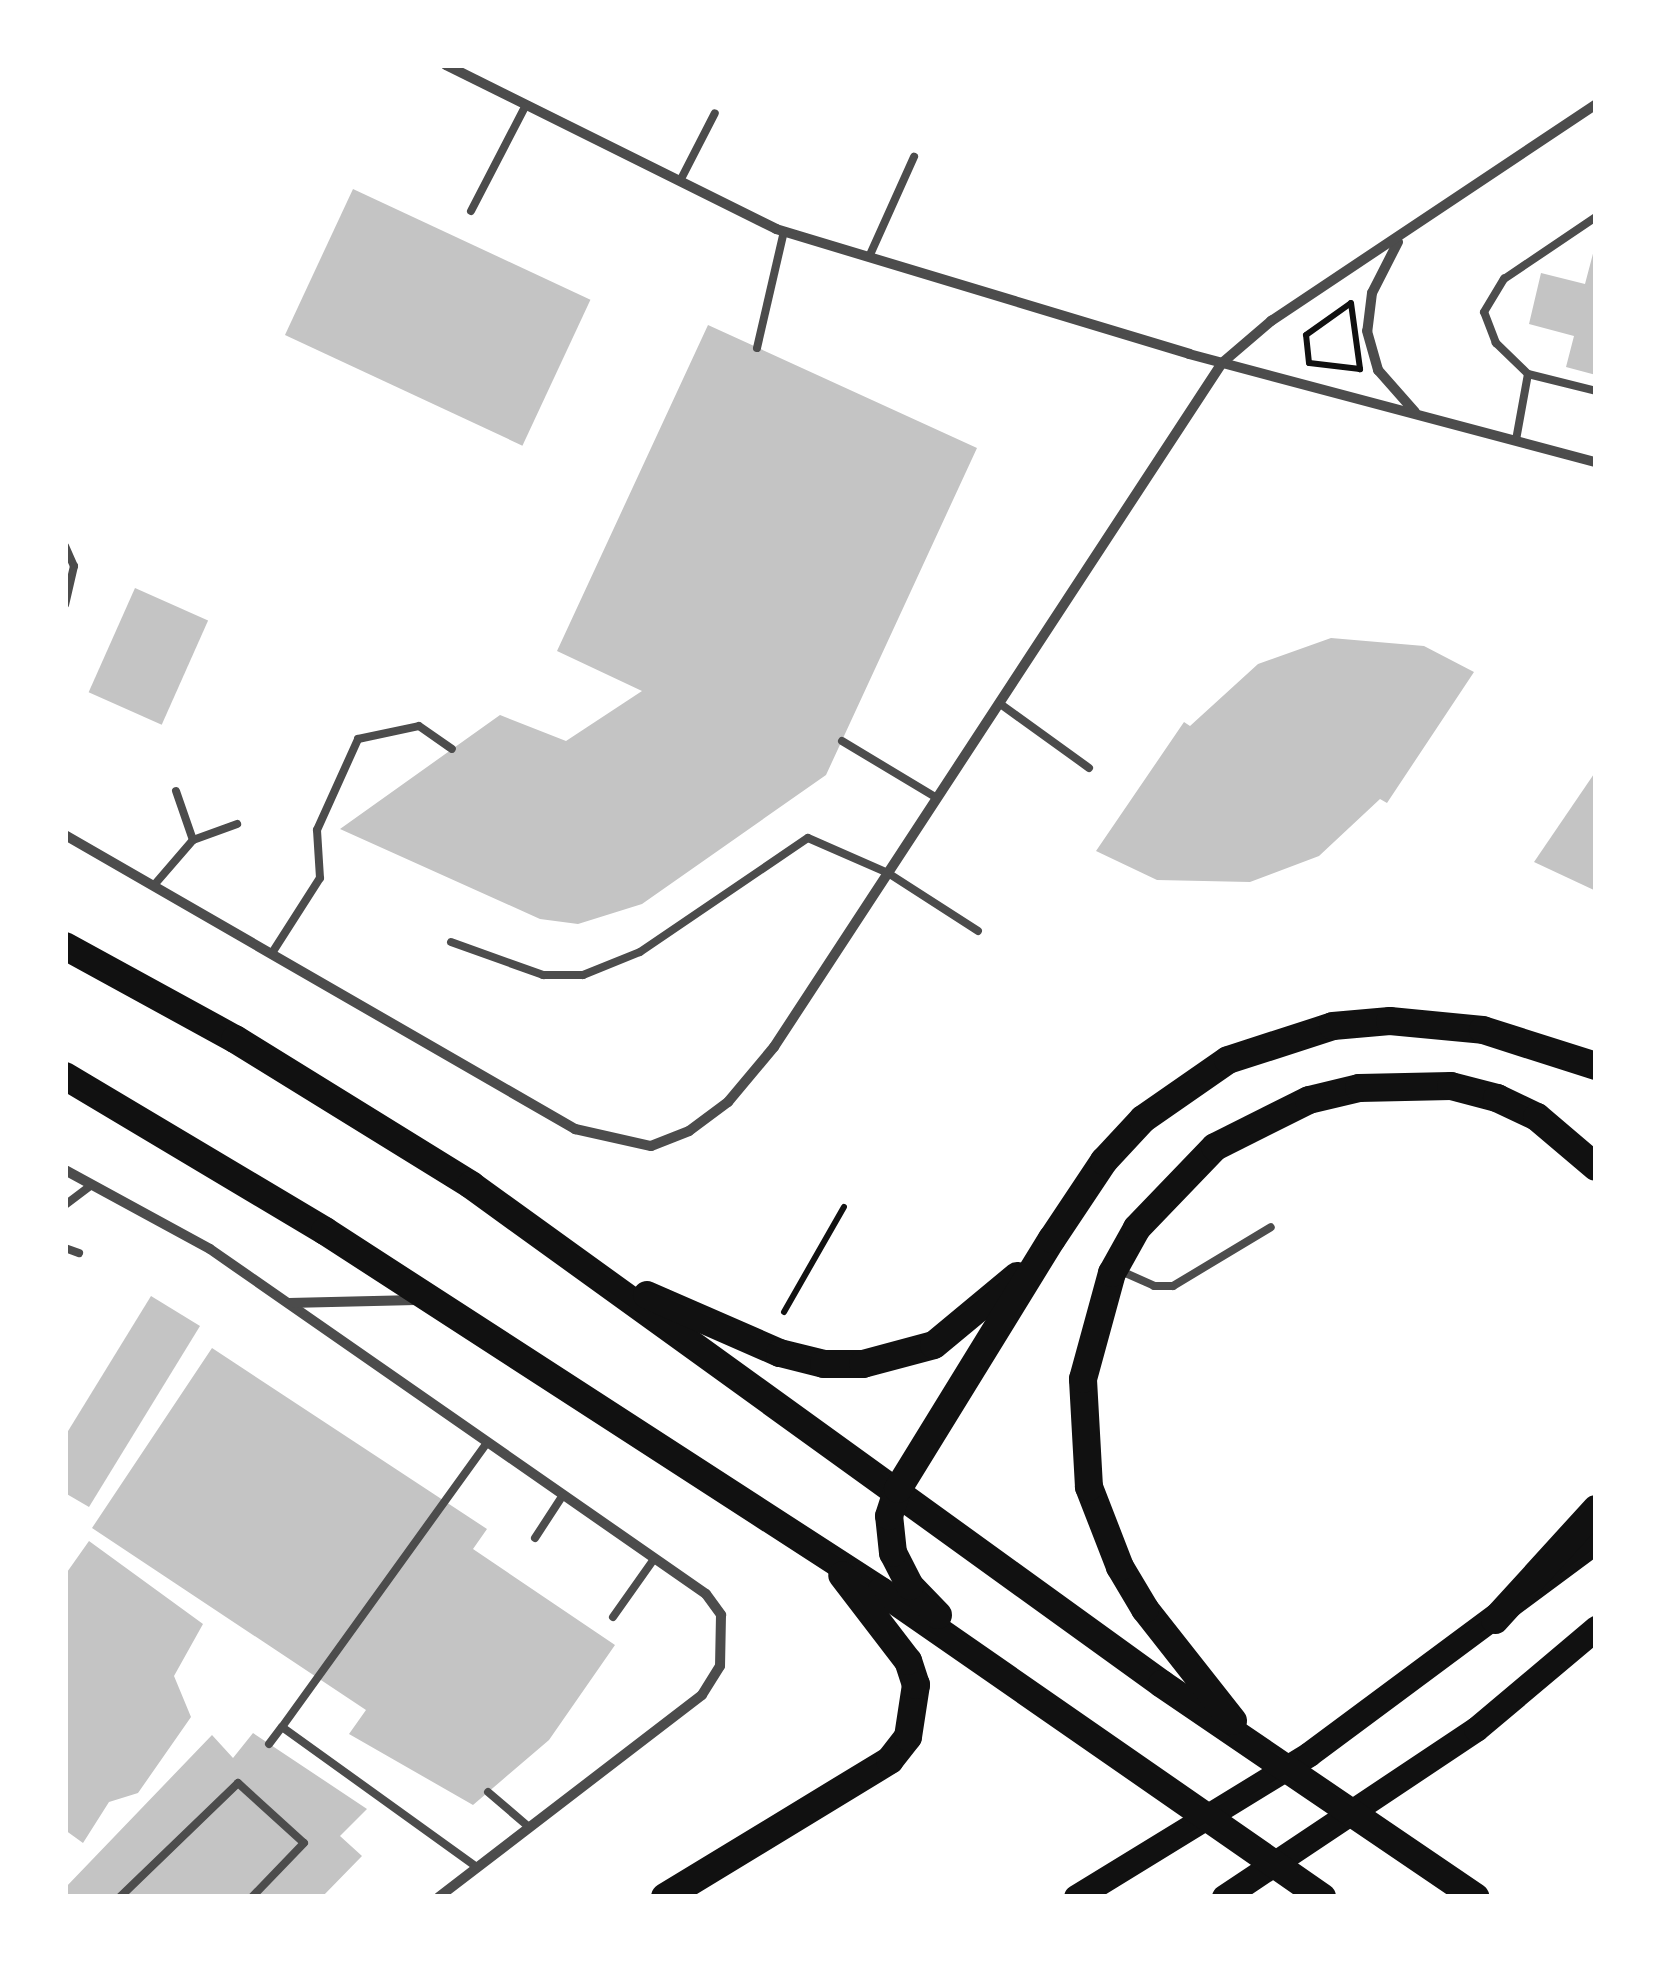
<!DOCTYPE html>
<style>
body{margin:0}
#map{position:relative;width:1661px;height:1962px;overflow:hidden;background:#fff;font-family:"Zilla Slab",serif}
div>[style]{position:absolute}
.building>*{inset:0;background:#c4c4c4;transform-origin:0 0}
.path>*{height:6px;margin:-3px;padding:0 3px;transform-origin:3px;border-radius:3px;background:#111}
.service>*{height:8px;margin:-4px;padding:0 4px;transform-origin:4px;border-radius:4px;background:#4c4c4c}
.minor>*{height:10px;margin:-5px;padding:0 5px;transform-origin:5px;border-radius:5px;background:#4c4c4c}
.primary>*{height:25px;margin:-12.5px;padding:0 12.5px;transform-origin:12.5px;border-radius:12.5px;background:#111}
.trunk>*{height:28px;margin:-14px;padding:0 14px;transform-origin:14px;border-radius:14px;background:#111}
span{translate:-50% -50%;white-space:nowrap;text-align:center;line-height:1.15;-webkit-text-stroke:10px #fff;paint-order:stroke}
.frame{position:absolute;inset:0;border:68px solid #fff;pointer-events:none}
</style>
<div id="map">
<div class="building">
<i style="left:353px;top:189px;width:262px;height:161px;rotate:25deg"></i>
<i style="clip-path:polygon(1595px 246px,1596px 246px,1596px 375px,1566px 367px,1574px 336px,1529px 324px,1541px 273px,1585px 284px)"></i>
<i style="clip-path:polygon(708px 325px,977px 448px,826px 775px,642px 904px,578px 924px,540px 919px,340px 829px,500px 715px,566px 741px,642px 691px,557px 651px)"></i>
<i style="left:135px;top:588px;width:80px;height:114px;rotate:24deg"></i>
<i style="clip-path:polygon(1331px 638px,1424px 646px,1474px 672px,1387px 803px,1380px 799px,1319px 856px,1250px 882px,1157px 880px,1096px 851px,1184px 722px,1190px 726px,1258px 664px)"></i>
<i style="clip-path:polygon(1596px 771px,1596px 891px,1534px 862px)"></i>
<i style="clip-path:polygon(151px 1296px,200px 1326px,89px 1507px,65px 1493px,65px 1436px)"></i>
<i style="clip-path:polygon(212px 1348px,487px 1529px,473px 1549px,615px 1645px,549px 1740px,473px 1805px,349px 1734px,366px 1710px,92px 1528px)"></i>
<i style="clip-path:polygon(89px 1541px,203px 1624px,174px 1676px,191px 1717px,138px 1793px,109px 1802px,83px 1843px,65px 1830px,65px 1575px)"></i>
<i style="clip-path:polygon(253px 1733px,367px 1809px,340px 1836px,362px 1856px,322px 1897px,65px 1897px,65px 1888px,212px 1735px,233px 1758px)"></i>
</div>
<div class="path">
<i style="left:1351px;top:303px;width:67px;rotate:82.2deg"></i>
<i style="left:1360px;top:369px;width:51px;rotate:-173.3deg"></i>
<i style="left:1309px;top:363px;width:28px;rotate:-96deg"></i>
<i style="left:1306px;top:335px;width:55px;rotate:-35.4deg"></i>
<i style="left:784px;top:1312px;width:121px;rotate:-60.3deg"></i>
</div>
<div class="service">
<i style="left:680px;top:181px;width:76px;rotate:-62.8deg"></i>
<i style="left:471px;top:211px;width:119px;rotate:-62.6deg"></i>
<i style="left:869px;top:257px;width:110px;rotate:-65.8deg"></i>
<i style="left:757px;top:348px;width:120px;rotate:-77deg"></i>
<i style="left:1528px;top:374px;width:70px;rotate:14deg"></i>
<i style="left:1516px;top:440px;width:67px;rotate:-79.7deg"></i>
<i style="left:1528px;top:374px;width:45px;rotate:-135.9deg"></i>
<i style="left:1496px;top:343px;width:33px;rotate:-111deg"></i>
<i style="left:1484px;top:312px;width:39px;rotate:-59deg"></i>
<i style="left:1504px;top:279px;width:111px;rotate:-34deg"></i>
<i style="left:65px;top:546px;width:22px;rotate:66deg"></i>
<i style="left:74px;top:566px;width:39px;rotate:103deg"></i>
<i style="left:999px;top:703px;width:111px;rotate:35.8deg"></i>
<i style="left:842px;top:741px;width:111px;rotate:31deg"></i>
<i style="left:176px;top:791px;width:52px;rotate:70.9deg"></i>
<i style="left:193px;top:840px;width:47px;rotate:-20deg"></i>
<i style="left:155px;top:884px;width:58px;rotate:-49.2deg"></i>
<i style="left:451px;top:942px;width:98px;rotate:19.7deg"></i>
<i style="left:543px;top:975px;width:40px"></i>
<i style="left:583px;top:975px;width:61px;rotate:-22deg"></i>
<i style="left:640px;top:952px;width:203px;rotate:-34.2deg"></i>
<i style="left:808px;top:838px;width:87px;rotate:23.6deg"></i>
<i style="left:888px;top:873px;width:107px;rotate:32.8deg"></i>
<i style="left:272px;top:953px;width:89px;rotate:-57.4deg"></i>
<i style="left:320px;top:878px;width:48px;rotate:-93.6deg"></i>
<i style="left:317px;top:830px;width:100px;rotate:-65.7deg"></i>
<i style="left:358px;top:739px;width:62px;rotate:-12deg"></i>
<i style="left:419px;top:726px;width:40px;rotate:34.9deg"></i>
<i style="left:65px;top:1205px;width:34px;rotate:-37deg"></i>
<i style="left:65px;top:1248px;width:15px;rotate:20deg"></i>
<i style="left:1121px;top:1271px;width:36px;rotate:24deg"></i>
<i style="left:1154px;top:1286px;width:19px"></i>
<i style="left:1173px;top:1286px;width:114px;rotate:-31deg"></i>
<i style="left:535px;top:1538px;width:51px;rotate:-56.9deg"></i>
<i style="left:613px;top:1617px;width:71px;rotate:-54.7deg"></i>
<i style="left:282px;top:1727px;width:350px;rotate:-54.2deg"></i>
<i style="left:269px;top:1744px;width:21px;rotate:-53deg"></i>
<i style="left:282px;top:1727px;width:241px;rotate:35.7deg"></i>
<i style="left:488px;top:1792px;width:55px;rotate:40.6deg"></i>
<i style="left:120px;top:1897px;width:164px;rotate:-44deg"></i>
<i style="left:238px;top:1783px;width:89px;rotate:42.3deg"></i>
<i style="left:304px;top:1843px;width:75px;rotate:133.9deg"></i>
</div>
<div class="minor">
<i style="left:446px;top:65px;width:369px;rotate:26.4deg"></i>
<i style="left:776px;top:229px;width:432px;rotate:16.8deg"></i>
<i style="left:1189px;top:354px;width:421px;rotate:14.9deg"></i>
<i style="left:1398px;top:242px;width:57px;rotate:117deg"></i>
<i style="left:1372px;top:293px;width:38px;rotate:97deg"></i>
<i style="left:1367px;top:331px;width:41px;rotate:74.2deg"></i>
<i style="left:1378px;top:370px;width:56px;rotate:48.6deg"></i>
<i style="left:65px;top:835px;width:589px;rotate:29.96deg"></i>
<i style="left:575px;top:1129px;width:78px;rotate:12.6deg"></i>
<i style="left:651px;top:1146px;width:41px;rotate:-21.5deg"></i>
<i style="left:689px;top:1131px;width:49px;rotate:-36.6deg"></i>
<i style="left:728px;top:1102px;width:72px;rotate:-50.1deg"></i>
<i style="left:774px;top:1047px;width:818px;rotate:-56.78deg"></i>
<i style="left:1222px;top:363px;width:65px;rotate:-40.6deg"></i>
<i style="left:1271px;top:321px;width:391px;rotate:-33.7deg"></i>
<i style="left:65px;top:1170px;width:165px;rotate:28.6deg"></i>
<i style="left:210px;top:1249px;width:604px;rotate:34.82deg"></i>
<i style="left:706px;top:1594px;width:26px;rotate:54deg"></i>
<i style="left:721px;top:1615px;width:51px;rotate:91.1deg"></i>
<i style="left:720px;top:1666px;width:34px;rotate:122deg"></i>
<i style="left:702px;top:1695px;width:332px;rotate:142.5deg"></i>
<i style="left:289px;top:1303px;width:127px;rotate:-1.4deg"></i>
</div>
<div class="primary">
<i style="left:1076px;top:1897px;width:273px;rotate:-31.5deg"></i>
<i style="left:1309px;top:1754px;width:357px;rotate:-36.6deg"></i>
<i style="left:1224px;top:1897px;width:303px;rotate:-33.7deg"></i>
<i style="left:1476px;top:1729px;width:157px;rotate:-40.1deg"></i>
</div>
<div class="trunk">
<i style="left:65px;top:946px;width:194px;rotate:28.7deg"></i>
<i style="left:235px;top:1039px;width:278px;rotate:31.7deg"></i>
<i style="left:471px;top:1185px;width:852px;rotate:35.83deg"></i>
<i style="left:1162px;top:1684px;width:379px;rotate:34.2deg"></i>
<i style="left:65px;top:1076px;width:303px;rotate:30.8deg"></i>
<i style="left:325px;top:1231px;width:662px;rotate:32.92deg"></i>
<i style="left:881px;top:1591px;width:537px;rotate:34.76deg"></i>
<i style="left:647px;top:1295px;width:145px;rotate:23.6deg"></i>
<i style="left:780px;top:1353px;width:45px;rotate:14deg"></i>
<i style="left:824px;top:1364px;width:39px"></i>
<i style="left:863px;top:1364px;width:73px;rotate:-15deg"></i>
<i style="left:934px;top:1345px;width:108px;rotate:-39.7deg"></i>
<i style="left:938px;top:1615px;width:40px;rotate:-134deg"></i>
<i style="left:910px;top:1586px;width:37px;rotate:-117deg"></i>
<i style="left:893px;top:1553px;width:37px;rotate:-96deg"></i>
<i style="left:889px;top:1516px;width:28px;rotate:-72deg"></i>
<i style="left:898px;top:1489px;width:294px;rotate:-58.4deg"></i>
<i style="left:1052px;top:1239px;width:94px;rotate:-56.3deg"></i>
<i style="left:1104px;top:1161px;width:57px;rotate:-47.1deg"></i>
<i style="left:1143px;top:1119px;width:103px;rotate:-34.8deg"></i>
<i style="left:1228px;top:1060px;width:110px;rotate:-17.9deg"></i>
<i style="left:1333px;top:1026px;width:57px;rotate:-5deg"></i>
<i style="left:1390px;top:1021px;width:93px;rotate:5.5deg"></i>
<i style="left:1483px;top:1030px;width:119px;rotate:17.7deg"></i>
<i style="left:1495px;top:1620px;width:150px;rotate:-47.7deg"></i>
<i style="left:1233px;top:1721px;width:142px;rotate:-128.2deg"></i>
<i style="left:1145px;top:1609px;width:49px;rotate:-120.8deg"></i>
<i style="left:1120px;top:1567px;width:86px;rotate:-111.2deg"></i>
<i style="left:1089px;top:1487px;width:108px;rotate:-93.2deg"></i>
<i style="left:1083px;top:1379px;width:110px;rotate:-74.7deg"></i>
<i style="left:1112px;top:1273px;width:51px;rotate:-60.9deg"></i>
<i style="left:1137px;top:1228px;width:112px;rotate:-46.1deg"></i>
<i style="left:1215px;top:1147px;width:105px;rotate:-26.6deg"></i>
<i style="left:1309px;top:1100px;width:51px;rotate:-13.5deg"></i>
<i style="left:1359px;top:1088px;width:92px;rotate:-1.2deg"></i>
<i style="left:1451px;top:1086px;width:48px;rotate:14.6deg"></i>
<i style="left:1497px;top:1098px;width:44px;rotate:25.4deg"></i>
<i style="left:1537px;top:1117px;width:77px;rotate:40.3deg"></i>
<i style="left:665px;top:1897px;width:263px;rotate:-31.3deg"></i>
<i style="left:890px;top:1760px;width:29px;rotate:-52deg"></i>
<i style="left:908px;top:1737px;width:53px;rotate:-81.3deg"></i>
<i style="left:916px;top:1685px;width:25px;rotate:-108deg"></i>
<i style="left:908px;top:1661px;width:108px;rotate:-127.5deg"></i>
</div>
<div class="frame"></div>
</div>
